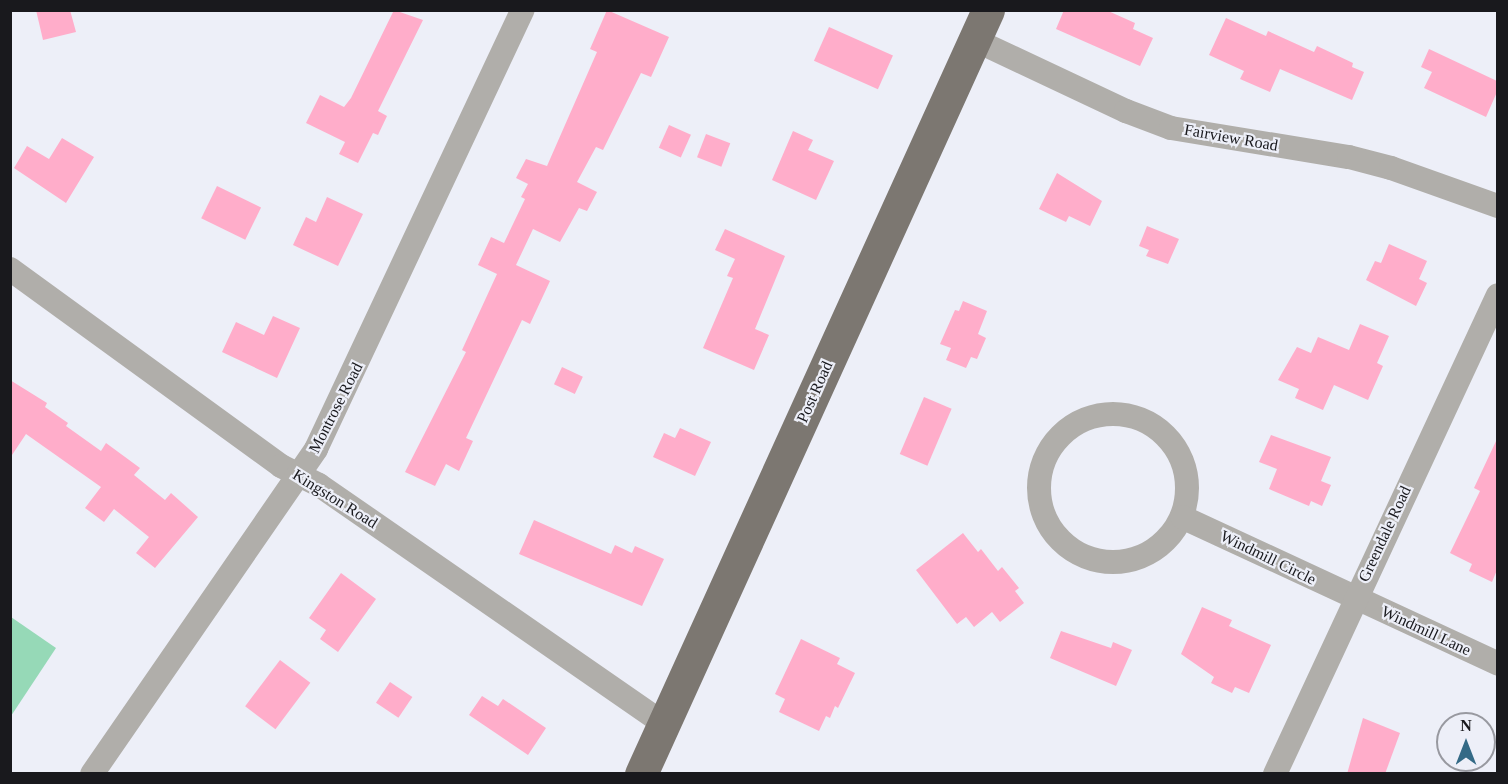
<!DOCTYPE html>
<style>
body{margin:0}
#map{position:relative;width:1508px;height:784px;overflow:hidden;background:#edeff8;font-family:"Times New Roman",serif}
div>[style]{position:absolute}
.green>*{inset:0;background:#96d9b7}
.building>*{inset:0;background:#ffadca;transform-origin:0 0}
.minor>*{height:24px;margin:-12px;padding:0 12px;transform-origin:12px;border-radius:12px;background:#b0aeaa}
.minor>.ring{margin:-12px;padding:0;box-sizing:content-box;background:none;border:24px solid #b0aeaa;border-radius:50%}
.primary>*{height:33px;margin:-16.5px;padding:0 16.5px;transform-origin:16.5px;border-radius:16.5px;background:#7c7771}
span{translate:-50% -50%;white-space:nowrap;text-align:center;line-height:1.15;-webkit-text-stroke:4.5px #edeff8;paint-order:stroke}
.street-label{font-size:16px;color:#19191d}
.frame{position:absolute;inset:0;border:12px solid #19191d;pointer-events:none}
.north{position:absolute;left:1436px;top:712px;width:60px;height:60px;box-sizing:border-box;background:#edeff8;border:2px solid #9899a0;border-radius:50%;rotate:0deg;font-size:16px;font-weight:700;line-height:24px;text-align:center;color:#19191d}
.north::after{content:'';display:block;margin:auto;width:21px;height:27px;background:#346a86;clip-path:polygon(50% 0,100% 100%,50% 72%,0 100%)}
</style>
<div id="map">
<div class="green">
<i style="clip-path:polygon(11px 617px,56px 648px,11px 716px)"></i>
</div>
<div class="building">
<i style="clip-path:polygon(36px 10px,70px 10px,76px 32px,43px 40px)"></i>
<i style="clip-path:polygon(394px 10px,423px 20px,378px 111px,387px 116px,378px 135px,373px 133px,358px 163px,339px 154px,345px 142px,306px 123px,320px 95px,344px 107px,351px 98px)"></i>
<i style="clip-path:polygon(607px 10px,669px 37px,651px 77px,641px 73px,603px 150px,596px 147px,577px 182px,597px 192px,587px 211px,579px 208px,560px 242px,533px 229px,516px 265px,550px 281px,530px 324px,522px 320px,466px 438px,473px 441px,459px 471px,446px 464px,435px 486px,405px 472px,466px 352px,462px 350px,497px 274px,478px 265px,491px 237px,504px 243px,525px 199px,521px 197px,528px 184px,516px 178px,526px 159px,547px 166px,597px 52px,590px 49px)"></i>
<i style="clip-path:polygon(1064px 10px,1106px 10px,1135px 23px,1133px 29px,1153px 38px,1140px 66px,1056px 29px)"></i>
<i style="clip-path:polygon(1226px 18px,1266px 36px,1268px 31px,1314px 52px,1317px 46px,1353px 63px,1352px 67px,1364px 72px,1352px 100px,1280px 69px,1270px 92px,1240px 79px,1244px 71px,1209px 55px)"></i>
<i style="left:829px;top:27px;width:70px;height:37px;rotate:24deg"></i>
<i style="clip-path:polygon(1429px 49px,1497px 81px,1497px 92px,1486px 117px,1424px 88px,1432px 72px,1421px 67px)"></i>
<i style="left:669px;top:125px;width:24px;height:25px;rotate:24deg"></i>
<i style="clip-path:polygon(793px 131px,813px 140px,808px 150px,834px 161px,816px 200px,772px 180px)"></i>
<i style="left:706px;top:134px;width:26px;height:25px;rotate:21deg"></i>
<i style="clip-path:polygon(62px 138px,94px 157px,66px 203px,14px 168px,27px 146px,49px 159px)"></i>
<i style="clip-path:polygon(1057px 173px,1102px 201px,1090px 226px,1069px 216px,1066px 222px,1039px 209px)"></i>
<i style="left:217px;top:186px;width:49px;height:36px;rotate:26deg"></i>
<i style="clip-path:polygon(327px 197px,363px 214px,338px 266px,293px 245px,306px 217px,316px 222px)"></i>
<i style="clip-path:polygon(1147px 226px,1179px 239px,1168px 264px,1146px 256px,1149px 250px,1139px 246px)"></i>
<i style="clip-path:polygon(725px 229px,785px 256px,755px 329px,769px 335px,754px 370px,703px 348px,733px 278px,727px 276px,735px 259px,715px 250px)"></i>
<i style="clip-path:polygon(1389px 244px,1427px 261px,1419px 279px,1427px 283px,1416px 306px,1366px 280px,1375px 261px,1381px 263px)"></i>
<i style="clip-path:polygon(963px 301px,987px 311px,978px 334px,986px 338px,977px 359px,971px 357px,966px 368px,946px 360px,951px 348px,940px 344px,955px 310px,959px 311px)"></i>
<i style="clip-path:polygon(273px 316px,300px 328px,277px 378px,222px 352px,236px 322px,264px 335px)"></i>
<i style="clip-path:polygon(1360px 324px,1389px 336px,1377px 363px,1383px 366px,1368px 400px,1334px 385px,1323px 410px,1295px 398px,1299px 389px,1278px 380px,1297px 347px,1311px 353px,1318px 337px,1349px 350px)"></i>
<i style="left:562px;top:367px;width:23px;height:19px;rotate:25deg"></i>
<i style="clip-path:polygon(10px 380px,47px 403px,45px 407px,68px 423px,66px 426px,101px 451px,106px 443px,140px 468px,134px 475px,165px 500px,171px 493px,198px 517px,155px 568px,136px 553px,149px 537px,114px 509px,104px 522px,85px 508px,101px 487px,26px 434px,10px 458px)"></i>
<i style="left:924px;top:397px;width:30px;height:62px;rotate:23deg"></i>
<i style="clip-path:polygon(680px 428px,711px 442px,695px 476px,653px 457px,664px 433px,675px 438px)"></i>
<i style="clip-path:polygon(1271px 435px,1331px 457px,1321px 481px,1331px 485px,1322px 506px,1311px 501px,1309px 506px,1269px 489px,1277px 469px,1259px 462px)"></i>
<i style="clip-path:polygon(1497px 439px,1497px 570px,1492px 582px,1469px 571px,1472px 564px,1450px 553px,1480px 491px,1474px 488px)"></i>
<i style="clip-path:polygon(534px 520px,611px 554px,615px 545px,632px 553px,635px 546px,664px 559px,642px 606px,519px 554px)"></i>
<i style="clip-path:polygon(963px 533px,978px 552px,981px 549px,998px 571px,1002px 567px,1019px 588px,1015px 591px,1024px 603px,1000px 622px,992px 612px,974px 627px,966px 617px,957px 624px,916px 570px)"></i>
<i style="clip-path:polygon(341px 573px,376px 599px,338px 652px,320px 639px,326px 630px,309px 618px)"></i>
<i style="clip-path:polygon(1202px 607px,1232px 620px,1229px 626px,1271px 645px,1249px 693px,1235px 687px,1232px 693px,1211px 683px,1214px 677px,1181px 654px)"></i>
<i style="clip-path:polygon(1061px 631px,1111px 648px,1113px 642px,1132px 650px,1116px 686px,1050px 658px)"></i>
<i style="clip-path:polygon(801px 639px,840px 658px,837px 664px,855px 673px,838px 708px,835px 706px,830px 718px,826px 716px,819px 731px,779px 712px,785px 699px,775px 694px)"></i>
<i style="left:280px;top:660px;width:38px;height:58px;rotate:37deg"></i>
<i style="left:390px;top:682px;width:27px;height:25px;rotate:34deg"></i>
<i style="clip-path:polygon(482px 696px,498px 706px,503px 699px,546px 728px,528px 755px,469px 715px)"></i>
<i style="clip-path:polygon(1363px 718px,1400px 733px,1385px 774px,1347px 774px)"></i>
</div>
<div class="minor">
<i style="left:975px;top:40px;width:167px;rotate:25.2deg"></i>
<i style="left:1126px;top:111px;width:48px;rotate:20.7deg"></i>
<i style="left:1171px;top:128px;width:180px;rotate:9.3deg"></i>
<i style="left:1349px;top:157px;width:43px;rotate:14.7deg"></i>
<i style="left:1391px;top:168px;width:114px;rotate:19.6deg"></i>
<i style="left:10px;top:269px;width:335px;rotate:36deg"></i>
<i style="left:281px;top:466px;width:42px;rotate:26.6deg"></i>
<i style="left:319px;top:485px;width:420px;rotate:34.7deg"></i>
<i class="ring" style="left:1039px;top:414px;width:124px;height:124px"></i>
<i style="left:1182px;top:517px;width:349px;rotate:24.9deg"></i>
<i style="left:92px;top:774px;width:395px;rotate:-55.4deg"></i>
<i style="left:316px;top:449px;width:485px;rotate:-64.8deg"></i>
<i style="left:1275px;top:774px;width:528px;rotate:-65.04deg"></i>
</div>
<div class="primary">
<i style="left:641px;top:774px;width:839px;rotate:-65.57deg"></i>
</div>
<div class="street-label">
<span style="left:1231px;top:138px;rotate:10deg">Fairview Road</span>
<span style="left:815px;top:392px;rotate:-66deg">Post Road</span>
<span style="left:336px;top:408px;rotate:-63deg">Montrose Road</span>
<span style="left:335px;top:499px;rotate:32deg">Kingston Road</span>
<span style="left:1385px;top:534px;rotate:-65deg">Greendale Road</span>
<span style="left:1268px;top:558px;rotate:26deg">Windmill Circle</span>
<span style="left:1426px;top:631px;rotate:25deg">Windmill Lane</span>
</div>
<div class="frame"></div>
<div class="north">N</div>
</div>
